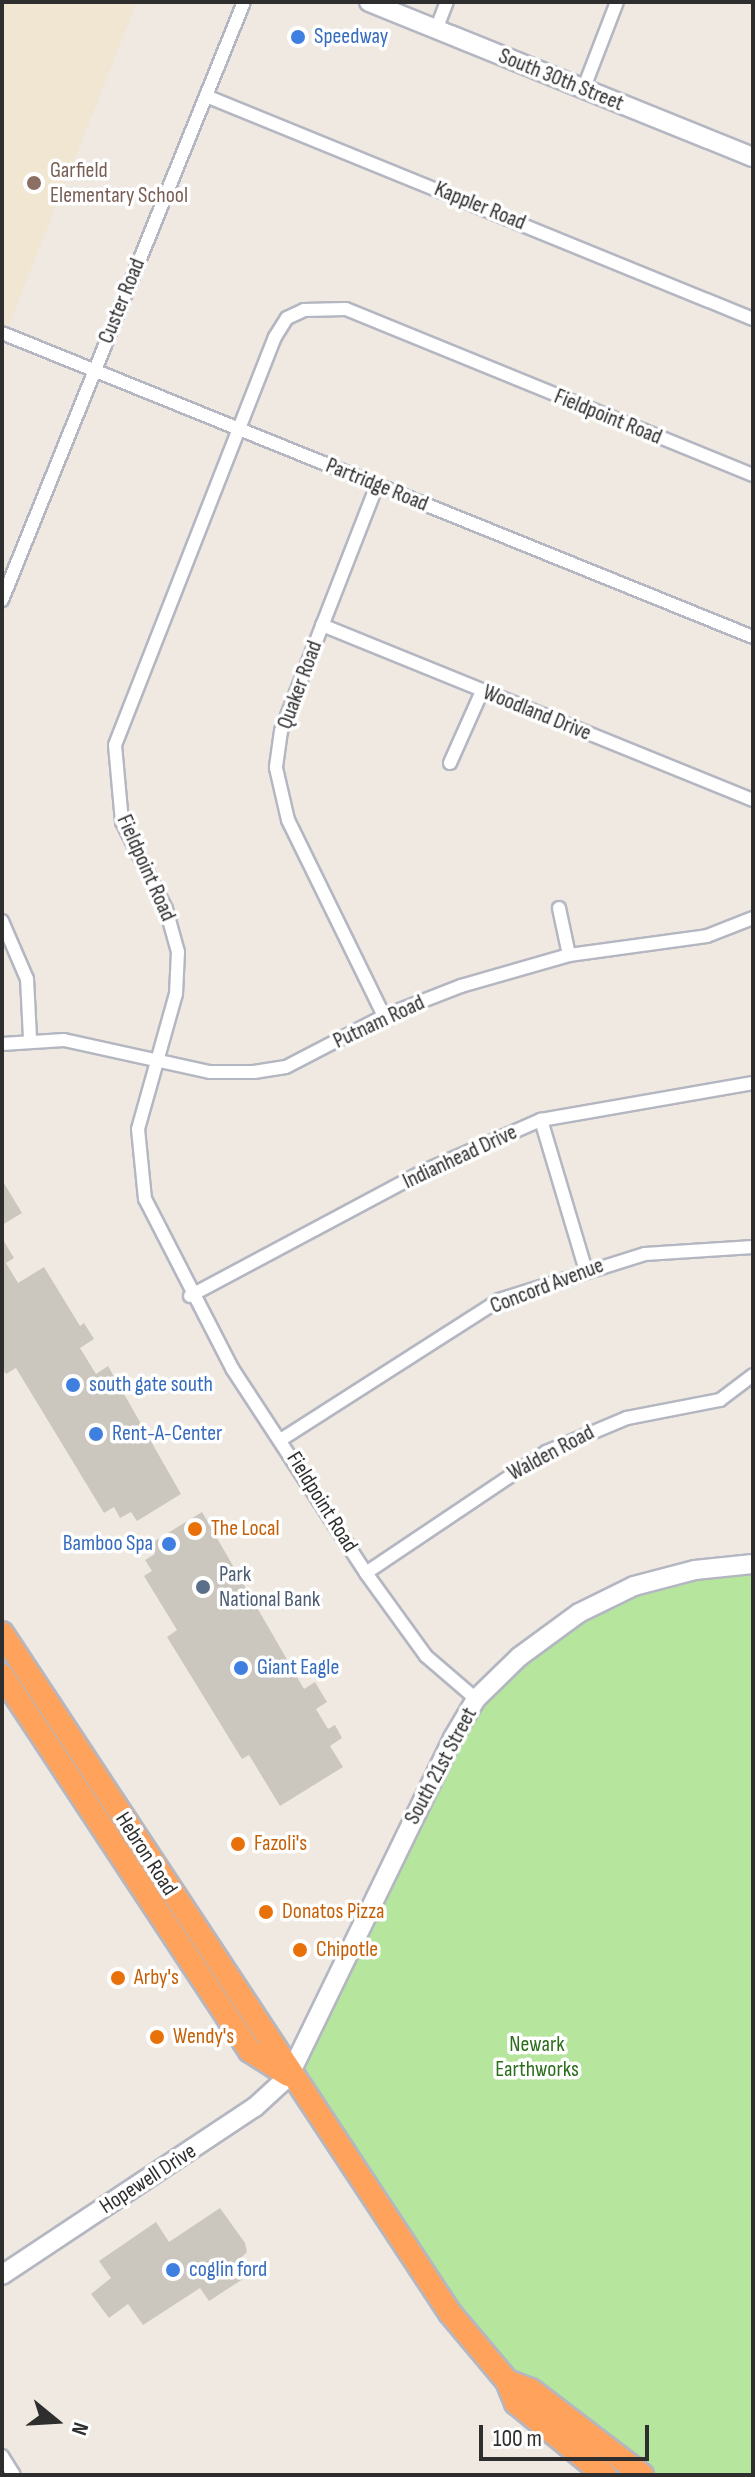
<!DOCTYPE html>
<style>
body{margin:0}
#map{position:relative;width:755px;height:2477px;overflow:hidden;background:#efe9e1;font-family:"Sofia Sans Condensed",sans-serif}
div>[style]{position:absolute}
.education>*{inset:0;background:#f0e6d1}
.green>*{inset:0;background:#b6e59e}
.building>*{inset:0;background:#cbc7bf}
.roads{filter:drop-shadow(2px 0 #b4b7c1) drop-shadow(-2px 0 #b4b7c1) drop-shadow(0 2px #b4b7c1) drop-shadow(0 -2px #b4b7c1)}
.street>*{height:12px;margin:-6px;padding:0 6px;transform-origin:6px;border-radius:6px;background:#fff}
.secondary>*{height:18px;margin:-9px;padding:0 9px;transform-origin:9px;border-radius:9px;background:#fff}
.highway>*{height:22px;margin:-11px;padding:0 11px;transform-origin:11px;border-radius:11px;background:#ffa35c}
.dots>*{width:22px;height:22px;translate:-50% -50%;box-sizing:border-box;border:4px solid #fff;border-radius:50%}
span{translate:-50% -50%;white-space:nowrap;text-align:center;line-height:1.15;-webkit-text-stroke:7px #fff;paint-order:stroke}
.shop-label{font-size:22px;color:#366cbe}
.left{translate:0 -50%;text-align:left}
.right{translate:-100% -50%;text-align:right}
.street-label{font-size:22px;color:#2e2e2e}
.education-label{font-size:22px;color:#785e54}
.food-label{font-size:22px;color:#c56008}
.service-label{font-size:22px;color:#4e5e75}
.park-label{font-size:22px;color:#2c6e1b}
.frame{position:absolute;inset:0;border:4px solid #2e2e2e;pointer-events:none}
.north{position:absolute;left:16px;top:2381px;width:80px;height:80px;-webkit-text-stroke:6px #fff;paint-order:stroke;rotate:108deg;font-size:22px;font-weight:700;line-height:32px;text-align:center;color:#2e2e2e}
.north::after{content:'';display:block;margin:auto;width:28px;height:36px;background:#2e2e2e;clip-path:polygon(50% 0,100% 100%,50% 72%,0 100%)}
.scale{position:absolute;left:479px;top:2425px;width:170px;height:36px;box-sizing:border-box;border:4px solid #2e2e2e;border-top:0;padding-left:10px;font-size:24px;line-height:28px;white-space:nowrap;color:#2e2e2e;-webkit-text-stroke:6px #fff;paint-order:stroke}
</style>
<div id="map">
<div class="education">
<i style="clip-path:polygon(2px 2px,137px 2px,8px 327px,2px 324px)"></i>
</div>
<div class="green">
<i style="clip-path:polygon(753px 1564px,753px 2475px,642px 2475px,507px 2381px,289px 2076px,477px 1699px,604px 1599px)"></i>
</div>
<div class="building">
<i style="clip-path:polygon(2px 1180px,22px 1213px,2px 1225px)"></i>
<i style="clip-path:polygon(2px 1238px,14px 1258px,6px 1263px,18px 1283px,44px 1267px,80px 1326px,84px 1323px,94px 1339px,80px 1348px,96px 1374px,108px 1366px,181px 1494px,137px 1521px,131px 1512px,120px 1518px,114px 1507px,104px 1513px,16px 1368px,6px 1374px,2px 1368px)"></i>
<i style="clip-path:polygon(202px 1512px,304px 1689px,315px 1682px,327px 1702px,316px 1709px,328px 1729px,335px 1725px,342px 1738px,330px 1746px,343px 1767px,280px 1806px,249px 1755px,242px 1759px,167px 1637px,177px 1630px,144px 1576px,152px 1571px,145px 1560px,155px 1554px,150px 1544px)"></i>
<i style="clip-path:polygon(220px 2208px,245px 2243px,247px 2252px,237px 2262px,243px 2279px,209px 2301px,200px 2288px,143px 2325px,128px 2304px,109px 2318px,91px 2294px,111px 2278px,99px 2261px,156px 2222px,169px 2242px)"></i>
</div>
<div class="roads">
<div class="street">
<i style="left:436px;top:30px;width:30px;rotate:-69deg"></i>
<i style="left:583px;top:90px;width:94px;rotate:-68.9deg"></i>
<i style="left:206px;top:96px;width:591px;rotate:22.18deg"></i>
<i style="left:2px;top:333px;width:810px;rotate:22.04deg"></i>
<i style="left:377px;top:485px;width:264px;rotate:111.3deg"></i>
<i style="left:281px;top:731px;width:37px;rotate:98deg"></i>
<i style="left:276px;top:768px;width:53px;rotate:77deg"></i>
<i style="left:288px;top:820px;width:218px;rotate:63.9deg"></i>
<i style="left:2px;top:600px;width:645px;rotate:-67.97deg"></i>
<i style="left:322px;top:625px;width:465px;rotate:22.1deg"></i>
<i style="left:450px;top:763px;width:79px;rotate:-66deg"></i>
<i style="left:559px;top:908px;width:48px;rotate:78deg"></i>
<i style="left:2px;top:921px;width:63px;rotate:66.7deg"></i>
<i style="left:27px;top:979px;width:59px;rotate:87.1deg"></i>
<i style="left:2px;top:1044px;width:62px;rotate:-3.7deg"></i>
<i style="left:64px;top:1040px;width:149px;rotate:12.4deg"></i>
<i style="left:210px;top:1072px;width:44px"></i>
<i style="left:254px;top:1072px;width:32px;rotate:-9deg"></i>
<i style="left:286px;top:1067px;width:110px;rotate:-27.5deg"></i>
<i style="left:384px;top:1016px;width:83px;rotate:-21.3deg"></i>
<i style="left:461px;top:986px;width:112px;rotate:-16deg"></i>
<i style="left:569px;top:955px;width:139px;rotate:-7.8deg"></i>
<i style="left:707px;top:936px;width:49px;rotate:-21.4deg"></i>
<i style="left:541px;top:1120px;width:154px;rotate:73.4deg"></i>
<i style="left:190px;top:1296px;width:265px;rotate:-28.1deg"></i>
<i style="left:424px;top:1171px;width:128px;rotate:-23.6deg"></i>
<i style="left:541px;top:1120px;width:215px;rotate:-9.9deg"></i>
<i style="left:282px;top:1439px;width:258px;rotate:-32.6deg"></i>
<i style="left:499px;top:1300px;width:153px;rotate:-17.5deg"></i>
<i style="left:645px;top:1254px;width:108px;rotate:-3.7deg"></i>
<i style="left:366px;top:1573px;width:217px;rotate:-33.9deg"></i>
<i style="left:546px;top:1452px;width:88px;rotate:-22.8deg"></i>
<i style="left:627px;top:1418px;width:95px;rotate:-11deg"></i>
<i style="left:720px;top:1400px;width:41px;rotate:-37.1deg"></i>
<i style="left:476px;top:1699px;width:66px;rotate:-139.3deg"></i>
<i style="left:426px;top:1656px;width:102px;rotate:-125.9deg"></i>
<i style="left:366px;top:1573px;width:243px;rotate:-123.2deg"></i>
<i style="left:233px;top:1370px;width:192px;rotate:-117.2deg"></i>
<i style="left:145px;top:1199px;width:70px;rotate:-95.7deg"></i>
<i style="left:138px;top:1129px;width:140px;rotate:-74.3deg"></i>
<i style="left:176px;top:994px;width:42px;rotate:-87.3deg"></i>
<i style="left:178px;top:952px;width:45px;rotate:-105.6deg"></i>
<i style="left:166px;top:909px;width:97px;rotate:-116.8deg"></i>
<i style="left:122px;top:822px;width:77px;rotate:-95.2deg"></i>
<i style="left:115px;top:745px;width:438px;rotate:-68.6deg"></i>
<i style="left:275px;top:337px;width:22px;rotate:-58deg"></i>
<i style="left:287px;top:318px;width:19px;rotate:-25deg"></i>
<i style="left:304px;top:310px;width:42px;rotate:-1.4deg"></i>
<i style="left:346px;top:309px;width:440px;rotate:22.2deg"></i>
<i style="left:2px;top:2456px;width:22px;rotate:58deg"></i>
</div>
<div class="secondary">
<i style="left:369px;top:2px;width:414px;rotate:22deg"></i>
<i style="left:2px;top:2275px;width:304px;rotate:-33.6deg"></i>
<i style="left:255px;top:2107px;width:46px;rotate:-42.4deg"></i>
<i style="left:289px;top:2076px;width:376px;rotate:-64.1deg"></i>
<i style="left:453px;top:1738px;width:45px;rotate:-59.5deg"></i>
<i style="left:476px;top:1699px;width:60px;rotate:-44.3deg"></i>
<i style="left:519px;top:1657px;width:74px;rotate:-36.3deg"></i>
<i style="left:579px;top:1613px;width:61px;rotate:-26.1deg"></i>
<i style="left:634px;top:1586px;width:63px;rotate:-14.7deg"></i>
<i style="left:695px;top:1570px;width:58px;rotate:-5.9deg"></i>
</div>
<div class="highway">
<i style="left:2px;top:1633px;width:814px;rotate:56.62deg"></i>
<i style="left:450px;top:2313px;width:89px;rotate:50deg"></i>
<i style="left:507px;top:2381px;width:24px;rotate:68deg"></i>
<i style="left:516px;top:2403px;width:114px;rotate:39deg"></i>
<i style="left:2px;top:1675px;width:450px;rotate:56.6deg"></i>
<i style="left:250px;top:2051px;width:45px;rotate:32.3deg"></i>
<i style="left:507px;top:2381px;width:26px;rotate:21deg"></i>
<i style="left:531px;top:2390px;width:140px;rotate:37.4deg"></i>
</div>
</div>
<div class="dots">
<i style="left:298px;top:37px;background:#3f7fe0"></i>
<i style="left:34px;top:183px;background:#8d6e63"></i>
<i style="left:73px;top:1385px;background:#3f7fe0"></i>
<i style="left:96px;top:1434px;background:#3f7fe0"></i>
<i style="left:195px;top:1529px;background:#e8710a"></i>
<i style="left:169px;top:1544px;background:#3f7fe0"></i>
<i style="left:203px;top:1587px;background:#5c6f8a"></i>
<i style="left:241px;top:1668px;background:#3f7fe0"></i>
<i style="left:238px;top:1844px;background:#e8710a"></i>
<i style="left:266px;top:1912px;background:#e8710a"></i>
<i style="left:300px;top:1950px;background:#e8710a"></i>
<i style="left:118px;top:1978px;background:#e8710a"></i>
<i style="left:157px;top:2037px;background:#e8710a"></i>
<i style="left:173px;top:2270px;background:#3f7fe0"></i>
</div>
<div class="shop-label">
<span class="left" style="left:314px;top:37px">Speedway</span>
<span class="left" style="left:89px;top:1385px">south gate south</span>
<span class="left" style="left:112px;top:1434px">Rent-A-Center</span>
<span class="right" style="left:153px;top:1544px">Bamboo Spa</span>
<span class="left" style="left:257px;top:1668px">Giant Eagle</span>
<span class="left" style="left:189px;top:2270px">coglin ford</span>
</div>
<div class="street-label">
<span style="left:561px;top:80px;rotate:22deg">South 30th Street</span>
<span style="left:480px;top:206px;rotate:22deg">Kappler Road</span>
<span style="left:122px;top:301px;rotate:-68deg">Custer Road</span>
<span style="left:608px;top:417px;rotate:22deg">Fieldpoint Road</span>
<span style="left:377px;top:485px;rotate:22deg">Partridge Road</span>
<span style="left:300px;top:685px;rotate:-70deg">Quaker Road</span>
<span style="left:537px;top:713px;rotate:22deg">Woodland Drive</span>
<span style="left:146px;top:868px;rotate:66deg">Fieldpoint Road</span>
<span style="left:379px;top:1022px;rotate:-25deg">Putnam Road</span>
<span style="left:460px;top:1157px;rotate:-25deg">Indianhead Drive</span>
<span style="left:547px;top:1286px;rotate:-21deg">Concord Avenue</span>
<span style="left:551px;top:1453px;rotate:-28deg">Walden Road</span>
<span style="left:322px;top:1502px;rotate:58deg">Fieldpoint Road</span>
<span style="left:441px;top:1766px;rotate:-62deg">South 21st Street</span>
<span style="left:146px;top:1854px;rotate:57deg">Hebron Road</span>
<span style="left:148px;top:2179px;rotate:-33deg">Hopewell Drive</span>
</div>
<div class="education-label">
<span class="left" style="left:50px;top:183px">Garfield<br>Elementary School</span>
</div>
<div class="food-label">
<span class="left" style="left:211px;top:1529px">The Local</span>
<span class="left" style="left:254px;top:1844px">Fazoli's</span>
<span class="left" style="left:282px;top:1912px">Donatos Pizza</span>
<span class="left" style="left:316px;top:1950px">Chipotle</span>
<span class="left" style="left:134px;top:1978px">Arby's</span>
<span class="left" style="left:173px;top:2037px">Wendy's</span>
</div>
<div class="service-label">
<span class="left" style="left:219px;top:1587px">Park<br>National Bank</span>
</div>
<div class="park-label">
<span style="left:537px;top:2057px">Newark<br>Earthworks</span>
</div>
<div class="frame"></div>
<div class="north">N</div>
<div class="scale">100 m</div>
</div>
